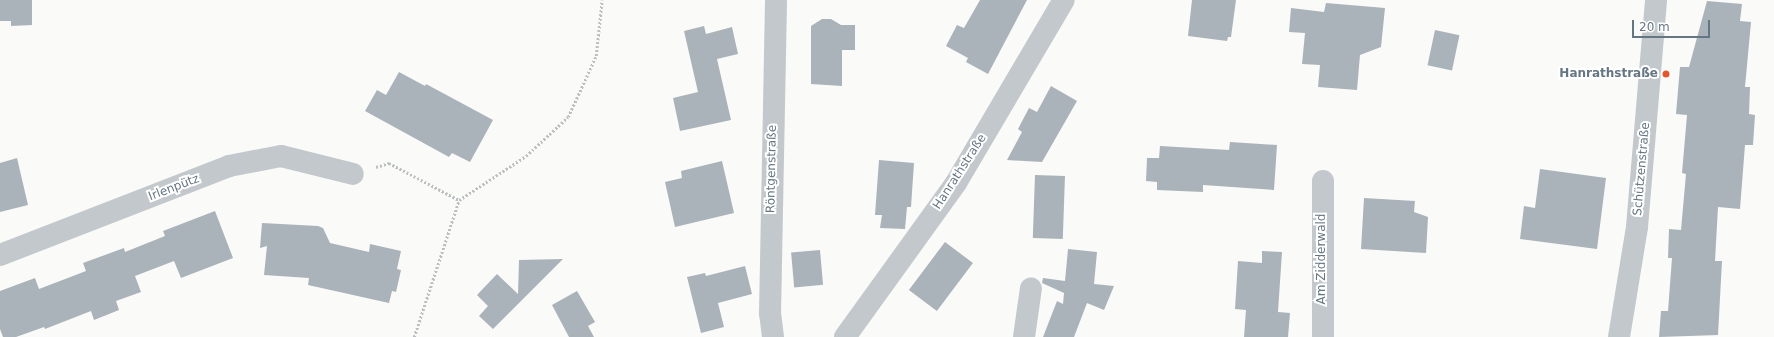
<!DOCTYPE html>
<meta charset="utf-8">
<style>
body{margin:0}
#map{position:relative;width:1774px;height:337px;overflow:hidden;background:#fafaf8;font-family:"DejaVu Sans",sans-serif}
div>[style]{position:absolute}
.building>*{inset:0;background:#aab3b9;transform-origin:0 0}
.path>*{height:2.5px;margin-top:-1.25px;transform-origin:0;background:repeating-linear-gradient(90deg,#bbbfc2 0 2px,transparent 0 4px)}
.minor>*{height:22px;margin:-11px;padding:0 11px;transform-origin:11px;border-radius:11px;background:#c3c8cc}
.dots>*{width:11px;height:11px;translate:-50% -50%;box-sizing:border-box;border:2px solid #fff;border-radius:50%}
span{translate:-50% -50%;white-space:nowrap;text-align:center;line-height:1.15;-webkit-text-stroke:4px #fff;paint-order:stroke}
.poi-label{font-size:12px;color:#657683;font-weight:700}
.right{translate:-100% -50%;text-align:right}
.street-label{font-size:12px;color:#657683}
.scale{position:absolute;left:1632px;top:20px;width:78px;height:18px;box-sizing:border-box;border:2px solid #657683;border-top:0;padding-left:5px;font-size:12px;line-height:14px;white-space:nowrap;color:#657683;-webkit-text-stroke:3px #fff;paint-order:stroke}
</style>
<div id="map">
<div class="building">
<i style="clip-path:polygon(0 0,32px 0,32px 25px,11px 26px,11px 21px,0 21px)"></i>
<i style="clip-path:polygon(980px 0,1027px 0,988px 74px,966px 62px,968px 58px,946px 46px,957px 25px,964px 28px)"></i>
<i style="clip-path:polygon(1192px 0,1236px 0,1231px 37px,1228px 37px,1227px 41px,1188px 36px)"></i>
<i style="clip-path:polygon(1707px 1px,1742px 4px,1740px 21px,1751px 22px,1745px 87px,1750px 87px,1749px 114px,1755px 115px,1753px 145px,1745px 145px,1740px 209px,1718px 207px,1715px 261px,1722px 261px,1718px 335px,1659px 337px,1661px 311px,1668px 311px,1672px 258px,1668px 258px,1669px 229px,1681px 230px,1686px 174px,1682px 173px,1687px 115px,1676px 114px,1680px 67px,1689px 67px)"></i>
<i style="clip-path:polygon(1326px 3px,1385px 8px,1381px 47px,1360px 55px,1357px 90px,1318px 87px,1320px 65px,1302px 64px,1305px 33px,1289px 32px,1291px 8px,1324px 12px)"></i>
<i style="clip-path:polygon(822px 19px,831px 19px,841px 25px,855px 25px,855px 50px,842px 50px,842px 86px,811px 84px,811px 26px)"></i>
<i style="clip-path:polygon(704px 26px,706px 34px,732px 27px,738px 54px,717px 59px,731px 120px,680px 131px,673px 98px,698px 92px,684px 31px)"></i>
<i style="left:1435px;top:30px;width:25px;height:36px;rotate:12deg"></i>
<i style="clip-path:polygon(399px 72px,425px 86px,426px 84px,493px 120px,470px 162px,452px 153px,449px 157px,365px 111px,377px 90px,386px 95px)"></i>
<i style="clip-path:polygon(1051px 86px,1077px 101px,1042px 162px,1007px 160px,1022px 132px,1018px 129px,1029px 108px,1037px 112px)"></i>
<i style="clip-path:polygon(1230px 142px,1277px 145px,1274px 190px,1203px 185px,1203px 192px,1157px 190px,1157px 182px,1146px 181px,1147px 158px,1159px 158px,1160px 146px,1229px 150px)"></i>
<i style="clip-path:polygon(17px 158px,28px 205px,0 212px,0 163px)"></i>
<i style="clip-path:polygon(879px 160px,914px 163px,911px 207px,907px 207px,905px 229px,880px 228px,882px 215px,875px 215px)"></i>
<i style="clip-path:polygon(722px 161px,734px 213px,675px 227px,665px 182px,682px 178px,681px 171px)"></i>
<i style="clip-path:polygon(1540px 169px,1606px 178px,1597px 249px,1520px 239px,1524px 206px,1535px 208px)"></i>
<i style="left:1035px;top:175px;width:30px;height:63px;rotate:2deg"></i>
<i style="clip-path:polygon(1364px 198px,1415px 201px,1414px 212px,1428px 217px,1426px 253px,1361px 249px)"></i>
<i style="clip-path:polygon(215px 211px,233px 258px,181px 278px,174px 261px,135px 276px,141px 292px,116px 301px,119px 310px,94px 320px,91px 311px,45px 329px,44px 327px,16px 337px,3px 337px,0 329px,0 291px,35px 278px,39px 289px,86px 271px,83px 263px,124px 248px,125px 252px,165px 236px,163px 231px)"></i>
<i style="clip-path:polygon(262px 223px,318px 226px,323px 228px,330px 243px,369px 252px,370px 244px,401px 251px,397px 269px,401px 270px,396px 292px,392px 291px,389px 303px,308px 285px,309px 278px,264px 275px,267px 246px,260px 248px)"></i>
<i style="left:945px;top:242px;width:35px;height:60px;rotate:37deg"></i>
<i style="clip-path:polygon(1068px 249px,1097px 252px,1094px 284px,1114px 286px,1104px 310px,1087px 303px,1074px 337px,1043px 337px,1057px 301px,1063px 304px,1064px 293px,1042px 283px,1043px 278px,1065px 281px)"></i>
<i style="left:820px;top:250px;width:35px;height:29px;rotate:85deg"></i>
<i style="clip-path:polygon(1262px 251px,1282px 252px,1278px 312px,1290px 313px,1288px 337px,1244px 337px,1246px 310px,1235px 309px,1238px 261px,1262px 263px)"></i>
<i style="clip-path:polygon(563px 259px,493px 329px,479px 316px,488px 306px,477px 295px,497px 274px,518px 294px,519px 260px)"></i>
<i style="clip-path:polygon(745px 266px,752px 294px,718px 303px,724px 327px,701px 333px,687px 277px,705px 273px,706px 276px)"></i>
<i style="clip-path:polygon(577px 291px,595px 322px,588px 326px,594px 337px,569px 337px,552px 305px)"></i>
</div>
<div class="path">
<i style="left:376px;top:167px;width:14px;rotate:-17deg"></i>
<i style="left:389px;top:163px;width:79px;rotate:27.9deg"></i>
<i style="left:414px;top:337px;width:144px;rotate:-71.8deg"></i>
<i style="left:459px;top:200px;width:80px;rotate:-33.3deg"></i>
<i style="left:526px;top:156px;width:57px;rotate:-42.9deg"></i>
<i style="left:568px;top:117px;width:67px;rotate:-65.3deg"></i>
<i style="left:596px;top:56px;width:56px;rotate:-83.9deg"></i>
</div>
<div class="minor">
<i style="left:0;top:255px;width:246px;rotate:-21.2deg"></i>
<i style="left:229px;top:166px;width:53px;rotate:-10.9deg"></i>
<i style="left:281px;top:156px;width:74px;rotate:14deg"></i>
<i style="left:773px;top:337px;width:23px;rotate:-97deg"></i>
<i style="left:770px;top:314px;width:314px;rotate:-88.9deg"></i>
<i style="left:845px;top:337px;width:190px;rotate:-54.2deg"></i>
<i style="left:956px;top:183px;width:212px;rotate:-59.5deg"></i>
<i style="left:1024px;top:337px;width:49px;rotate:-81.9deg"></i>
<i style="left:1323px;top:337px;width:156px;rotate:-90deg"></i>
<i style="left:1619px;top:337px;width:111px;rotate:-80.7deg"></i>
<i style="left:1637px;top:227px;width:228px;rotate:-85.2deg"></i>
</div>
<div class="dots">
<i style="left:1666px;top:74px;background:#e4572e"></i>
</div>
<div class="poi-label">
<span class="right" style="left:1658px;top:74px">Hanrathstraße</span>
</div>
<div class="street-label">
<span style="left:772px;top:169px;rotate:-89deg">Röntgenstraße</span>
<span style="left:1642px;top:169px;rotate:-85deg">Schützenstraße</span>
<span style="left:960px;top:172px;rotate:-57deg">Hanrathstraße</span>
<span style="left:174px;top:188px;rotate:-21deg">Irlenpütz</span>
<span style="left:1322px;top:259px;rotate:-90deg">Am Zidderwald</span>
</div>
<div class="scale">20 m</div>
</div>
